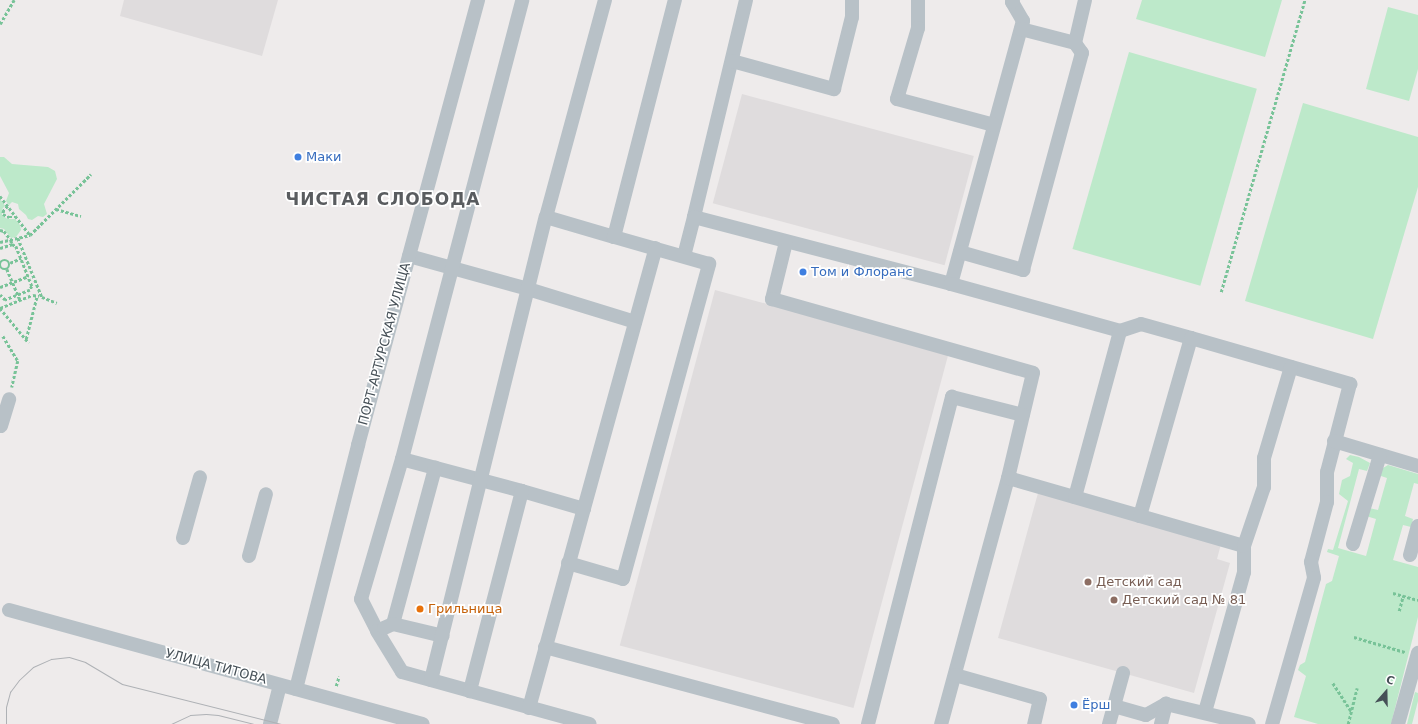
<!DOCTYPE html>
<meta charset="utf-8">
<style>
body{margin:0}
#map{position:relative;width:1418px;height:724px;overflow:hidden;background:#eeebeb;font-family:"DejaVu Sans",sans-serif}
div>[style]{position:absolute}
.education>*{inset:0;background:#dfdcdd;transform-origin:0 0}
.green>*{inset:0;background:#bde9ca;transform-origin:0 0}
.path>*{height:2.5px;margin-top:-1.25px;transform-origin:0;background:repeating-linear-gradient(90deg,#78c398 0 3px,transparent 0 5px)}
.path>.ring{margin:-1.25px;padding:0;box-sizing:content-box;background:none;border:2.5px solid #78c398;border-radius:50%}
.minor>*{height:14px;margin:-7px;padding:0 7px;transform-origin:7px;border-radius:7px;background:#b8c1c7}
.tram>*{height:1px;margin:-0.5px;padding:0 0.5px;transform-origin:0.5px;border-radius:0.5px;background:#aeb1b5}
.dots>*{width:11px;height:11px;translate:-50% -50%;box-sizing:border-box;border:2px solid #fff;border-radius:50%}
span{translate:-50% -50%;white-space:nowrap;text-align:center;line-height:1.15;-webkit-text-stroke:3.5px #fff;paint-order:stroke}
.shop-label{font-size:13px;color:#366cbe}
.left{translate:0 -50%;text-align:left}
.street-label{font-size:13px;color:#465057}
.education-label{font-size:13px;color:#785e54}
.food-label{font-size:13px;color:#c56008}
.district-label{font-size:17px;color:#595c5f;font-weight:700;letter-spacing:1px}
.north{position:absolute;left:1366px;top:672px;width:40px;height:40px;-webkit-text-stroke:3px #fff;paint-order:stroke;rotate:20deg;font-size:11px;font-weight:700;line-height:16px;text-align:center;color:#465057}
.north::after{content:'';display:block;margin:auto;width:14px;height:18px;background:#465057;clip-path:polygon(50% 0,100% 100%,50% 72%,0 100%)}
</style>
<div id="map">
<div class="education">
<i style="clip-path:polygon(124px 0,278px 0,262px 56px,120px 16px)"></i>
<i style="left:742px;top:94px;width:240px;height:113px;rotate:15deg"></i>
<i style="left:715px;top:290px;width:242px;height:368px;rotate:15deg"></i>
<i style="clip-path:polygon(1038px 493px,1221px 544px,1217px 559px,1230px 563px,1194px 693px,998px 638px)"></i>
</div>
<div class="green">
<i style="clip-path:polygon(1142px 0,1282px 0,1265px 57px,1136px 19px)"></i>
<i style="clip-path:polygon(1388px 7px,1418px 15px,1418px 69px,1409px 101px,1366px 89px)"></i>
<i style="left:1129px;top:52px;width:133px;height:205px;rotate:16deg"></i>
<i style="clip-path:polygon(1303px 103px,1418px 137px,1418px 187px,1373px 339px,1245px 301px)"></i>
<i style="clip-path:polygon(0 157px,4px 157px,12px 164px,48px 167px,55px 171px,57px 179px,44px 204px,47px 214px,43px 217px,38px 216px,32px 220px,28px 219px,26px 215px,19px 209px,18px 204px,12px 202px,9px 205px,6px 201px,9px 193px,0 176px)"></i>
<i style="clip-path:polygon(0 199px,5px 206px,2px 209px,2px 215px,7px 219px,15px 219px,20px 225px,21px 230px,16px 237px,11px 238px,4px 229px,0 228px)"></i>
<i style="clip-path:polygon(1350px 455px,1359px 457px,1370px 463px,1367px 471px,1359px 469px,1338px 548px,1366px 556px,1376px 519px,1366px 516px,1369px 508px,1378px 510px,1387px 478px,1378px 475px,1383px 468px,1388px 465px,1418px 474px,1418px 484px,1414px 483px,1405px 516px,1413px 519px,1411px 527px,1403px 525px,1393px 560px,1418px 567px,1418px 617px,1391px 724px,1318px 724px,1294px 717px,1306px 676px,1298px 670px,1300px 665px,1305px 662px,1326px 584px,1332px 581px,1339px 556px,1327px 552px,1328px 549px,1333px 550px,1348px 501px,1339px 494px,1342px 480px,1350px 476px,1353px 463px,1346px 459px)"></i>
<i style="clip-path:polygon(1415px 692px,1418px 693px,1418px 701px,1412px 724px,1407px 724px)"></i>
</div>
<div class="path">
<i style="left:0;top:24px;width:28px;rotate:-60deg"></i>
<i style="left:0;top:196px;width:49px;rotate:52.4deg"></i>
<i style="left:8px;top:206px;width:6px;rotate:135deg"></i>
<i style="left:4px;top:210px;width:4px;rotate:104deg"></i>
<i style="left:3px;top:214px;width:7px;rotate:27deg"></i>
<i style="left:9px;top:217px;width:7px"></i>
<i style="left:56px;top:209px;width:26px;rotate:16deg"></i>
<i style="left:0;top:230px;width:4px;rotate:14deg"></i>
<i style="left:4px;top:231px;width:11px;rotate:52deg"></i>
<i style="left:11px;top:240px;width:4px;rotate:76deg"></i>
<i style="left:18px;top:238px;width:64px;rotate:67.9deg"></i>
<i style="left:42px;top:297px;width:16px;rotate:22deg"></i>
<i style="left:0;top:242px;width:31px;rotate:-13deg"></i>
<i style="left:30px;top:235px;width:86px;rotate:-45deg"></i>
<i style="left:0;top:248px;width:13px;rotate:-18deg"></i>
<i style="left:12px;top:244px;width:4px;rotate:27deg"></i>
<i style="left:16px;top:246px;width:43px;rotate:68.2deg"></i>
<i style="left:32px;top:286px;width:4px;rotate:117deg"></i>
<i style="left:30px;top:290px;width:27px;rotate:158deg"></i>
<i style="left:5px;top:300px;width:7px;rotate:-135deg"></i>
<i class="ring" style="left:0;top:260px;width:7.5px;height:7.5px"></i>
<i style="left:10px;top:263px;width:12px;rotate:-24deg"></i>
<i style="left:7px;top:269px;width:34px;rotate:67deg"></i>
<i style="left:0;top:287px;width:30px;rotate:-21deg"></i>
<i style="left:1221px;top:292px;width:304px;rotate:-74deg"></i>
<i style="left:0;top:308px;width:45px;rotate:50.4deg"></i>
<i style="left:0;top:308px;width:35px;rotate:-22deg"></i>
<i style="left:33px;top:295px;width:6px;rotate:9deg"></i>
<i style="left:3px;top:336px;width:29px;rotate:59deg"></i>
<i style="left:18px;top:361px;width:27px;rotate:103deg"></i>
<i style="left:26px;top:339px;width:44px;rotate:-75.7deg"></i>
<i style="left:1393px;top:593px;width:26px;rotate:16deg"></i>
<i style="left:1399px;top:611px;width:16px;rotate:-75deg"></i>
<i style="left:1354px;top:637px;width:53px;rotate:16.4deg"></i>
<i style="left:1333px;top:683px;width:33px;rotate:57deg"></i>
<i style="left:336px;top:686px;width:10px;rotate:-73deg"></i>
<i style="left:1348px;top:724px;width:37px;rotate:-76deg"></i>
</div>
<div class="minor">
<i style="left:746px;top:0;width:223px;rotate:103.5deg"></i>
<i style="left:694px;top:217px;width:266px;rotate:14.6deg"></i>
<i style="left:951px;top:284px;width:273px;rotate:-74.7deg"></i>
<i style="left:1023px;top:21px;width:22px;rotate:-120deg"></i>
<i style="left:1012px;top:2px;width:2px;rotate:-63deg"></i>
<i style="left:918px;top:0;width:28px;rotate:90deg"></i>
<i style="left:918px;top:28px;width:74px;rotate:106.5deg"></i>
<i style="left:897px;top:99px;width:100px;rotate:15deg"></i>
<i style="left:1021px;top:29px;width:56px;rotate:14.5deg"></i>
<i style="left:732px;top:61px;width:106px;rotate:15.4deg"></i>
<i style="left:834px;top:89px;width:74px;rotate:-76deg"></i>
<i style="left:852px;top:17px;width:17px;rotate:-90deg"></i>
<i style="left:546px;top:217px;width:71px;rotate:16.4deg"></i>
<i style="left:786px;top:242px;width:59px;rotate:103.8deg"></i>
<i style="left:772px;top:299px;width:271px;rotate:15.8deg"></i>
<i style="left:1033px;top:373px;width:108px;rotate:103.4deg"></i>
<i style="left:1008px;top:478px;width:255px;rotate:105.2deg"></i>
<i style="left:960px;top:252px;width:66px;rotate:15.9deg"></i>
<i style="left:1023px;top:270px;width:225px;rotate:-74.8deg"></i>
<i style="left:1082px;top:53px;width:12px;rotate:-125deg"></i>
<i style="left:1075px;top:43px;width:44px;rotate:-76.9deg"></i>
<i style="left:409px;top:256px;width:123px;rotate:15.5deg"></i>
<i style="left:528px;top:289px;width:112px;rotate:17.1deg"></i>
<i style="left:684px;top:256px;width:40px;rotate:-75.6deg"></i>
<i style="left:951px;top:284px;width:175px;rotate:15.5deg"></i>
<i style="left:1120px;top:331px;width:22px;rotate:-18deg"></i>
<i style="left:1141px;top:324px;width:52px;rotate:15.6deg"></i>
<i style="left:1191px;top:338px;width:185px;rotate:106deg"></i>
<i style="left:1140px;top:516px;width:137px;rotate:-163.9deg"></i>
<i style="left:1191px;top:338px;width:166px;rotate:16.1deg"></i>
<i style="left:1350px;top:384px;width:91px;rotate:104.6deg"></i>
<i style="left:1327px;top:472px;width:30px;rotate:90deg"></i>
<i style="left:1327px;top:502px;width:62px;rotate:104.9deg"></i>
<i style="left:1311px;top:562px;width:16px;rotate:79deg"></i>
<i style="left:1314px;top:578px;width:152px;rotate:106deg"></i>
<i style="left:1px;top:426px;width:28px;rotate:-73deg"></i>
<i style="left:1334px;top:441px;width:88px;rotate:16.6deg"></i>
<i style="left:402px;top:459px;width:146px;rotate:106.3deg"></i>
<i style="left:361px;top:599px;width:36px;rotate:63deg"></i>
<i style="left:377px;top:631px;width:48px;rotate:58.6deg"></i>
<i style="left:402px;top:672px;width:71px;rotate:15.6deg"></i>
<i style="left:522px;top:491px;width:124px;rotate:-165.1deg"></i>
<i style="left:402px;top:459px;width:474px;rotate:-75.3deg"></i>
<i style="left:1075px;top:497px;width:172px;rotate:-74.8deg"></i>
<i style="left:584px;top:509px;width:65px;rotate:-163.8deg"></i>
<i style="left:522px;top:491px;width:207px;rotate:104.6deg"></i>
<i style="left:470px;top:691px;width:124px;rotate:15.4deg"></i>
<i style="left:1140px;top:516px;width:108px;rotate:16.1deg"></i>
<i style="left:183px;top:538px;width:63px;rotate:-74.4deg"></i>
<i style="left:1353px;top:544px;width:93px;rotate:-73.1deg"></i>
<i style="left:1410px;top:555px;width:30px;rotate:-75deg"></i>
<i style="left:249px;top:556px;width:64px;rotate:-74.7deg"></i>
<i style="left:568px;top:563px;width:57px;rotate:16.2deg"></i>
<i style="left:623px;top:579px;width:327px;rotate:-74.7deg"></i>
<i style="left:709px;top:264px;width:99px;rotate:-164.1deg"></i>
<i style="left:614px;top:237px;width:245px;rotate:-75.6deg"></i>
<i style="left:9px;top:610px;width:429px;rotate:15.4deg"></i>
<i style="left:393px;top:624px;width:162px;rotate:-74.9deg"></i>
<i style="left:384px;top:628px;width:10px;rotate:-24deg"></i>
<i style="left:393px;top:624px;width:51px;rotate:13.5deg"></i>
<i style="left:545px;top:647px;width:298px;rotate:15deg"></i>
<i style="left:955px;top:675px;width:88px;rotate:15.8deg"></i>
<i style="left:1040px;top:699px;width:26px;rotate:103deg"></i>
<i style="left:431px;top:680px;width:477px;rotate:-76.1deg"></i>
<i style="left:546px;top:217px;width:225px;rotate:-74.8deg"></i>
<i style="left:296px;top:689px;width:252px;rotate:-75.7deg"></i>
<i style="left:358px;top:445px;width:461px;rotate:-74.9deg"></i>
<i style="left:1114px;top:706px;width:33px;rotate:16deg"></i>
<i style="left:1146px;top:715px;width:23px;rotate:-29deg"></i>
<i style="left:1166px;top:704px;width:85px;rotate:13.5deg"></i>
<i style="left:529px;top:708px;width:477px;rotate:-74.6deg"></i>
<i style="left:1205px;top:712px;width:145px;rotate:-74.4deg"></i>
<i style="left:1244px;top:572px;width:26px;rotate:-90deg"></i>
<i style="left:1244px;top:546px;width:62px;rotate:-71.3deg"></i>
<i style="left:1264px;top:487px;width:29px;rotate:-90deg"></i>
<i style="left:1264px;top:458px;width:95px;rotate:-73.5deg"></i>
<i style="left:270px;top:724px;width:40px;rotate:-75.6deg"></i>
<i style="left:868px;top:724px;width:338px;rotate:-75.6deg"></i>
<i style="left:952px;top:397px;width:73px;rotate:14.2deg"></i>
<i style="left:1109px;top:724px;width:53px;rotate:-74.6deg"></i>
<i style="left:1161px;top:724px;width:21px;rotate:-76deg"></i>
<i style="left:1398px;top:724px;width:74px;rotate:-74.3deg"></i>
</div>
<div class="tram">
<i style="left:6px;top:724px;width:17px;rotate:-90deg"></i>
<i style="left:6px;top:707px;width:16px;rotate:-75deg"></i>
<i style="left:10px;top:692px;width:15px;rotate:-53deg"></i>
<i style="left:19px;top:680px;width:19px;rotate:-43deg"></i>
<i style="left:33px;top:667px;width:20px;rotate:-24deg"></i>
<i style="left:51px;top:659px;width:18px;rotate:-6deg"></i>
<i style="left:69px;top:657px;width:17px;rotate:17deg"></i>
<i style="left:85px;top:662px;width:43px;rotate:30.7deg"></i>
<i style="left:122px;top:684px;width:164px;rotate:14.1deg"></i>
<i style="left:171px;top:724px;width:21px;rotate:-25deg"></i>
<i style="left:190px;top:715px;width:16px;rotate:-4deg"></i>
<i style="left:206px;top:714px;width:12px;rotate:5deg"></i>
<i style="left:218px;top:715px;width:36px;rotate:14deg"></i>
</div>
<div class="dots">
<i style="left:298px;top:157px;background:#3f7fe0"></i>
<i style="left:803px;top:272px;background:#3f7fe0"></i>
<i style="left:1088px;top:582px;background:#8d6e63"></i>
<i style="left:1114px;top:600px;background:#8d6e63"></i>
<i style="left:420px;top:609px;background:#e8710a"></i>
<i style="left:1074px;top:705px;background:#3f7fe0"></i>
</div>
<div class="shop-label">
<span class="left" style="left:306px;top:157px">Маки</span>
<span class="left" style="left:811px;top:272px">Том и Флоранс</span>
<span class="left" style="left:1082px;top:705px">Ёрш</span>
</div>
<div class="street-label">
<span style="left:385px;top:344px;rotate:-75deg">ПОРТ-АРТУРСКАЯ УЛИЦА</span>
<span style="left:216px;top:667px;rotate:15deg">УЛИЦА ТИТОВА</span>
</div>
<div class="education-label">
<span class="left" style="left:1096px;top:582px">Детский сад</span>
<span class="left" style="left:1122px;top:600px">Детский сад № 81</span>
</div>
<div class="food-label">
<span class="left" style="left:428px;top:609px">Грильница</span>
</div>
<div class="district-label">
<span style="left:383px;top:200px">ЧИСТАЯ СЛОБОДА</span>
</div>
<div class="north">С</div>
</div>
